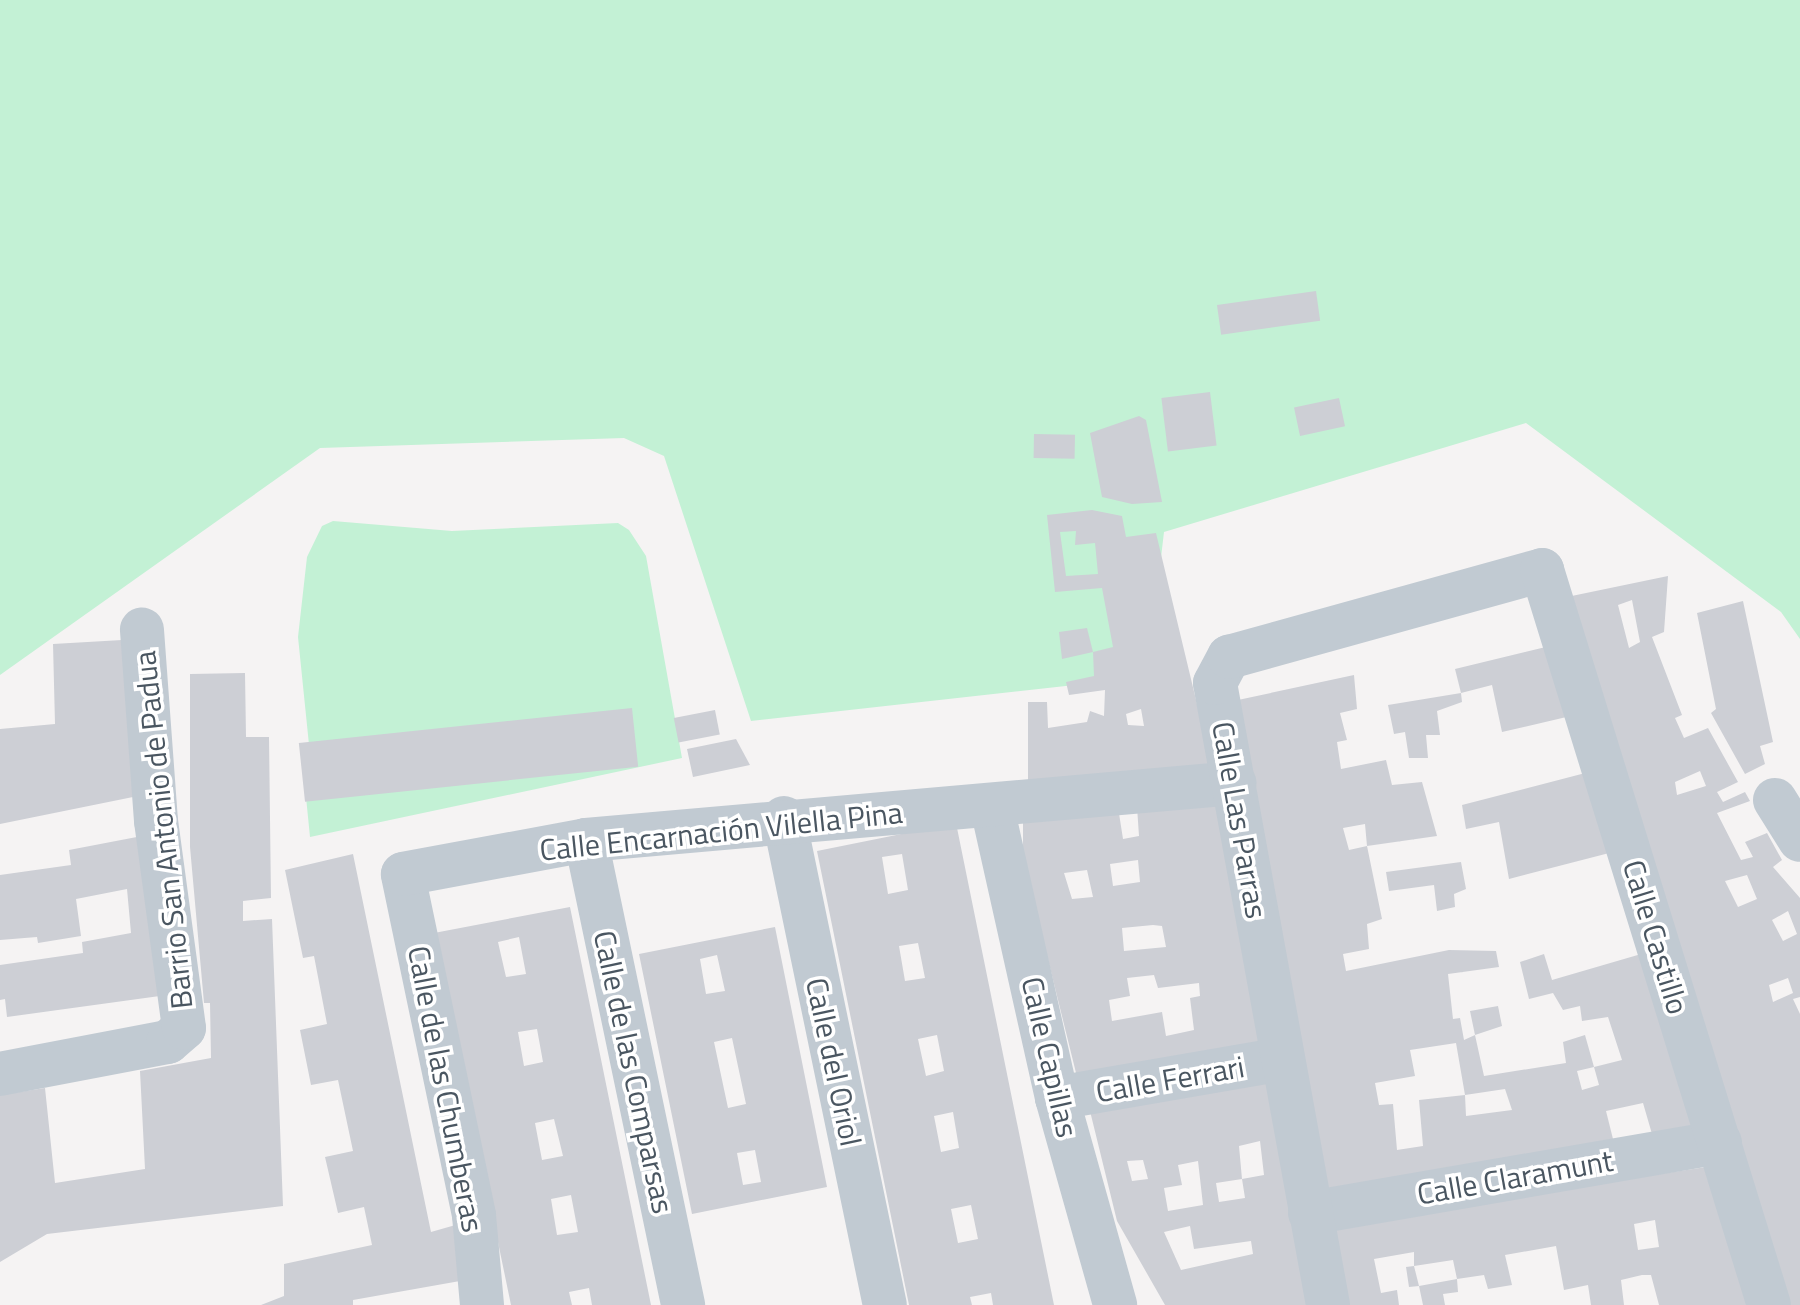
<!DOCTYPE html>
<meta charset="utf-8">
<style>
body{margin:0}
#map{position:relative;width:1800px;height:1305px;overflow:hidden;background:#f5f3f3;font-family:"Titillium Web",sans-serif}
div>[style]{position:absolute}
.green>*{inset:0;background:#c3f1d5}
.building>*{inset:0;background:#cdcfd5;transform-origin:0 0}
.minor>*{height:44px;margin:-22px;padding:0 22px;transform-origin:22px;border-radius:22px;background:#c1cad2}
span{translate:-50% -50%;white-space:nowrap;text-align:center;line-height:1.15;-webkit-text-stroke:7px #fff;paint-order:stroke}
.street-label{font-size:30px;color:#4a5661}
</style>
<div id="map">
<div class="green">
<i style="clip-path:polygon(0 0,1800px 0,1800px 639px,1781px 612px,1526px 423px,1164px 532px,1147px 677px,751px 721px,664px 456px,624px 438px,320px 448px,0 675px)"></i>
<i style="clip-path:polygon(333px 521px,452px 531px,618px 523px,629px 530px,646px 556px,682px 758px,310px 837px,304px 777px,312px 774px,298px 637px,307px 557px,322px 526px)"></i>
</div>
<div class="building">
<i style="left:1316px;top:291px;width:30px;height:100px;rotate:82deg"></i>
<i style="left:1210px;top:392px;width:54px;height:49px;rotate:83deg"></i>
<i style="left:1339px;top:398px;width:29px;height:46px;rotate:78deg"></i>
<i style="clip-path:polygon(1139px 416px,1146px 420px,1162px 502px,1132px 504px,1102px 497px,1090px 433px)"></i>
<i style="left:1034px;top:434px;width:41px;height:24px;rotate:1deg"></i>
<i style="clip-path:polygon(evenodd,1092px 510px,1122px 516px,1126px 537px,1156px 533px,1214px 775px,1028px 780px,1028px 702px,1047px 702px,1048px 728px,1087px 722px,1090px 711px,1104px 716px,1105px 690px,1069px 695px,1066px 682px,1094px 676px,1093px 652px,1062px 659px,1059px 632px,1087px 628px,1093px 652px,1113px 647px,1102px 588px,1055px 592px,1047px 515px,1092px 510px,1076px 531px,1075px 545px,1095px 543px,1098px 574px,1066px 576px,1060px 532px,1076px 531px,1092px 510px,1141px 709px,1144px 726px,1128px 725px,1126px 714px,1141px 709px)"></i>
<i style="clip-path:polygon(evenodd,1668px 576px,1664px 632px,1652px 637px,1682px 715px,1675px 718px,1684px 738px,1708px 728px,1738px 782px,1717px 792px,1723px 802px,1745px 792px,1750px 801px,1717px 813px,1741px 860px,1753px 857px,1745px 842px,1767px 833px,1782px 860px,1773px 867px,1800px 898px,1800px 997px,1793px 999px,1800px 1014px,1800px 1305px,1782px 1305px,1562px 598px,1668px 576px,1632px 600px,1640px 642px,1629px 648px,1618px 605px,1632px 600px,1668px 576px,1700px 771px,1706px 786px,1677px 795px,1675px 782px,1700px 771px,1668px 576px,1747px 875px,1757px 899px,1738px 907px,1725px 881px,1747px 875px,1668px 576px,1788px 911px,1797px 934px,1783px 941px,1772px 920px,1788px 911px,1668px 576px,1788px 978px,1793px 993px,1773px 1002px,1769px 985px,1788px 978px)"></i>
<i style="clip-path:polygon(1743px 601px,1773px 742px,1760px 746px,1765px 764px,1745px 774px,1711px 713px,1716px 709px,1697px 613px)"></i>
<i style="clip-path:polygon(122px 640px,133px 797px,0 824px,0 729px,55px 724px,53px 644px)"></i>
<i style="clip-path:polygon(1554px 645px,1575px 715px,1502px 732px,1492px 685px,1461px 693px,1455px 669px)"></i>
<i style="clip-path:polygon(245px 673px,246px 737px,269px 737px,271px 898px,243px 901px,243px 921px,272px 919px,283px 1206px,47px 1234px,0 1262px,0 1095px,45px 1088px,55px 1183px,145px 1169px,140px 1071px,211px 1058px,210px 1003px,204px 1003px,190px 847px,190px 674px)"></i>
<i style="clip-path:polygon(evenodd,1354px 675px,1357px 709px,1340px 713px,1347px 740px,1337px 742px,1341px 769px,1386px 760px,1392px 785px,1422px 782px,1437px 836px,1367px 846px,1382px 919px,1367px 924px,1369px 949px,1343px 954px,1346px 971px,1449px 950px,1496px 951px,1499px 967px,1448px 974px,1453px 1019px,1460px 1018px,1464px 1040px,1475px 1035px,1484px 1076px,1566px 1063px,1563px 1042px,1585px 1035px,1594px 1067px,1577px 1071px,1582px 1090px,1599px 1085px,1594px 1067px,1622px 1060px,1608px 1017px,1582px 1021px,1580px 1006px,1563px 1010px,1553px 993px,1529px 999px,1520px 962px,1544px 954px,1552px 980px,1648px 952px,1701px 1126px,1652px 1134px,1643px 1103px,1606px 1111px,1613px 1139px,1324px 1192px,1238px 700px,1354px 675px,1365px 824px,1367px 846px,1349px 850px,1343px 828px,1365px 824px,1354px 675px,1456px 1043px,1465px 1095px,1419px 1100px,1423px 1146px,1397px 1150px,1393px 1104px,1379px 1105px,1375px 1083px,1415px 1076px,1410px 1050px,1456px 1043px,1354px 675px,1505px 1089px,1512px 1110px,1466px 1116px,1465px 1095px,1505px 1089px)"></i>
<i style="clip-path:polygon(1461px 693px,1462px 702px,1437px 711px,1440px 735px,1426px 735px,1428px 758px,1409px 758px,1405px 732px,1394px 734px,1388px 705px)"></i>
<i style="left:632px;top:708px;width:59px;height:335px;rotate:84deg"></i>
<i style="left:715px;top:710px;width:25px;height:42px;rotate:79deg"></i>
<i style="clip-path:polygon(736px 739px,750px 765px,693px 777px,687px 749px)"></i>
<i style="clip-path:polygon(1593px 771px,1617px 851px,1509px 879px,1499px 822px,1466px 829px,1462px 805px)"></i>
<i style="clip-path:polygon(evenodd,1220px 796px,1260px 1047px,1078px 1081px,1023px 858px,1023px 817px,1118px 807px,1123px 839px,1139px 836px,1137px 807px,1220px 796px,1138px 860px,1140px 882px,1113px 886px,1110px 864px,1138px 860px,1220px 796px,1087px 870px,1093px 897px,1072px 899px,1064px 873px,1087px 870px,1220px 796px,1153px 925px,1162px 926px,1166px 947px,1124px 951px,1122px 928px,1153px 925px,1220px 796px,1154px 975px,1158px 988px,1199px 983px,1200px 996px,1190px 998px,1194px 1030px,1166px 1036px,1162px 1012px,1112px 1021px,1109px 1000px,1130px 996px,1127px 978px,1154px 975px)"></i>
<i style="clip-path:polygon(evenodd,956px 823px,1054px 1305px,993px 1305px,991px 1293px,970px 1297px,972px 1305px,909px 1305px,817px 851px,956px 823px,902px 854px,908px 890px,888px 894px,882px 857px,902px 854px,956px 823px,918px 943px,925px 978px,905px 981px,899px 946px,918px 943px,956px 823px,937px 1035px,944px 1071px,926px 1076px,918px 1039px,937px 1035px,956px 823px,953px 1112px,959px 1148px,941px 1152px,934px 1116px,953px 1112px,956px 823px,971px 1205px,978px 1239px,958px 1243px,951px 1209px,971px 1205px)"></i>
<i style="clip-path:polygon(142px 836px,167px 995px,7px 1017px,5px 999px,0 1000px,0 965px,83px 953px,82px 942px,131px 933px,127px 889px,76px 899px,81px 936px,38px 943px,37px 937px,0 940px,0 875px,71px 865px,69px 850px)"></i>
<i style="clip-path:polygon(353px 854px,431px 1232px,459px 1224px,460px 1281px,353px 1300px,353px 1305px,261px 1305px,284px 1296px,284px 1264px,372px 1245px,364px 1207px,338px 1213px,325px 1157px,353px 1151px,338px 1080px,311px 1085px,300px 1030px,327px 1024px,314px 956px,303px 958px,285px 870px)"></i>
<i style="clip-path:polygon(1461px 862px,1466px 889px,1454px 894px,1455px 907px,1437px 911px,1434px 885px,1389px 891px,1386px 872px)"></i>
<i style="clip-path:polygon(evenodd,570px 907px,651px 1305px,592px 1305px,589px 1288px,569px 1292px,572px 1305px,511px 1305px,434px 933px,570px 907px,519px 937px,526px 974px,506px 977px,498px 942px,519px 937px,570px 907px,537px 1029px,543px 1062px,524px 1066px,518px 1032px,537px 1029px,570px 907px,554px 1119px,563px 1156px,542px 1160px,535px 1123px,554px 1119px,570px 907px,571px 1195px,578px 1232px,557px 1235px,551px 1199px,571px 1195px)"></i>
<i style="clip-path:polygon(evenodd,775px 927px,827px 1187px,692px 1214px,639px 954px,775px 927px,717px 955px,725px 991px,706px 994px,700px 959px,717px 955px,775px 927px,732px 1038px,746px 1104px,728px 1108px,714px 1042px,732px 1038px,775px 927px,755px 1150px,761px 1182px,743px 1185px,737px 1153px,755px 1150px)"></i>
<i style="clip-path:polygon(1498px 1006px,1502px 1026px,1475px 1035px,1470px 1011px)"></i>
<i style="clip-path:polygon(evenodd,1265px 1078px,1317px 1305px,1165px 1305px,1117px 1221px,1089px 1107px,1265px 1078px,1260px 1141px,1264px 1175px,1242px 1179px,1245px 1198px,1219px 1202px,1216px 1183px,1242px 1179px,1239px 1146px,1260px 1141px,1265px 1078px,1143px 1160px,1148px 1179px,1132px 1181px,1127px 1161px,1143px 1160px,1265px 1078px,1198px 1161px,1203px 1205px,1168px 1211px,1164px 1188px,1182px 1185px,1178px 1165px,1198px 1161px,1265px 1078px,1190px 1226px,1194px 1249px,1251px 1241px,1253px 1254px,1181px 1270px,1164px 1232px,1190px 1226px)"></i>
<i style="clip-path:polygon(evenodd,1713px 1166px,1751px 1305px,1659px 1305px,1651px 1275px,1642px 1275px,1621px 1280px,1624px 1305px,1591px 1305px,1588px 1285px,1564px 1290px,1556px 1246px,1505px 1255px,1512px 1285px,1488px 1289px,1484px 1275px,1457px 1279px,1453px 1260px,1414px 1266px,1419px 1286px,1409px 1287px,1406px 1267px,1414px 1266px,1414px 1252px,1374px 1259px,1381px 1293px,1397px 1290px,1399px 1305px,1344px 1305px,1330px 1224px,1713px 1166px,1655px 1220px,1659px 1247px,1638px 1250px,1634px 1224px,1655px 1220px)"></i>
<i style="clip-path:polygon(1457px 1279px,1458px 1292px,1443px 1294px,1445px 1305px,1423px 1305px,1419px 1286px)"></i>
</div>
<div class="minor">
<i style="left:1775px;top:800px;width:47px;rotate:58deg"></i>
<i style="left:992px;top:807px;width:298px;rotate:77.4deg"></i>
<i style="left:1057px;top:1098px;width:215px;rotate:74.3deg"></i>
<i style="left:784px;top:818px;width:497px;rotate:78.3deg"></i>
<i style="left:586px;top:840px;width:475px;rotate:78.2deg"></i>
<i style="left:0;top:1074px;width:171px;rotate:-10.8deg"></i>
<i style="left:168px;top:1042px;width:21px;rotate:-41deg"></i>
<i style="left:184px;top:1028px;width:209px;rotate:-97.7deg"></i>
<i style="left:156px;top:821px;width:192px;rotate:-94.2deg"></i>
<i style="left:1057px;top:1098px;width:228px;rotate:-9.8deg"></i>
<i style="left:1310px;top:1213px;width:416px;rotate:-9.8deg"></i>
<i style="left:482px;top:1305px;width:90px;rotate:-95.1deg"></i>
<i style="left:474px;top:1215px;width:348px;rotate:-101.8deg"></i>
<i style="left:403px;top:874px;width:186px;rotate:-10.5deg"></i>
<i style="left:586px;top:840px;width:651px;rotate:-5.02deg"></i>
<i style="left:1328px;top:1305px;width:632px;rotate:-100.3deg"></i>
<i style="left:1215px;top:683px;width:30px;rotate:-62deg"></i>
<i style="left:1229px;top:657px;width:325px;rotate:-15.5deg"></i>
<i style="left:1542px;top:570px;width:769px;rotate:72.84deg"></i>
</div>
<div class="street-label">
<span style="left:1240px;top:820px;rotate:80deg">Calle Las Parras</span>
<span style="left:163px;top:830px;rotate:-96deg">Barrio San Antonio de Padua</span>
<span style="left:721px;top:831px;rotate:-6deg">Calle Encarnación Vilella Pina</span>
<span style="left:1656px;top:937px;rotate:73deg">Calle Castillo</span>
<span style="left:1050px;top:1057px;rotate:77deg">Calle Capillas</span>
<span style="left:834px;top:1062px;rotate:78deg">Calle del Oriol</span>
<span style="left:634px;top:1072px;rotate:78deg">Calle de las Comparsas</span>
<span style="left:1170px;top:1079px;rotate:-10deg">Calle Ferrari</span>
<span style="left:446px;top:1089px;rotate:79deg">Calle de las Chumberas</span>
<span style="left:1515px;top:1177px;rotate:-10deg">Calle Claramunt</span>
</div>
</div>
